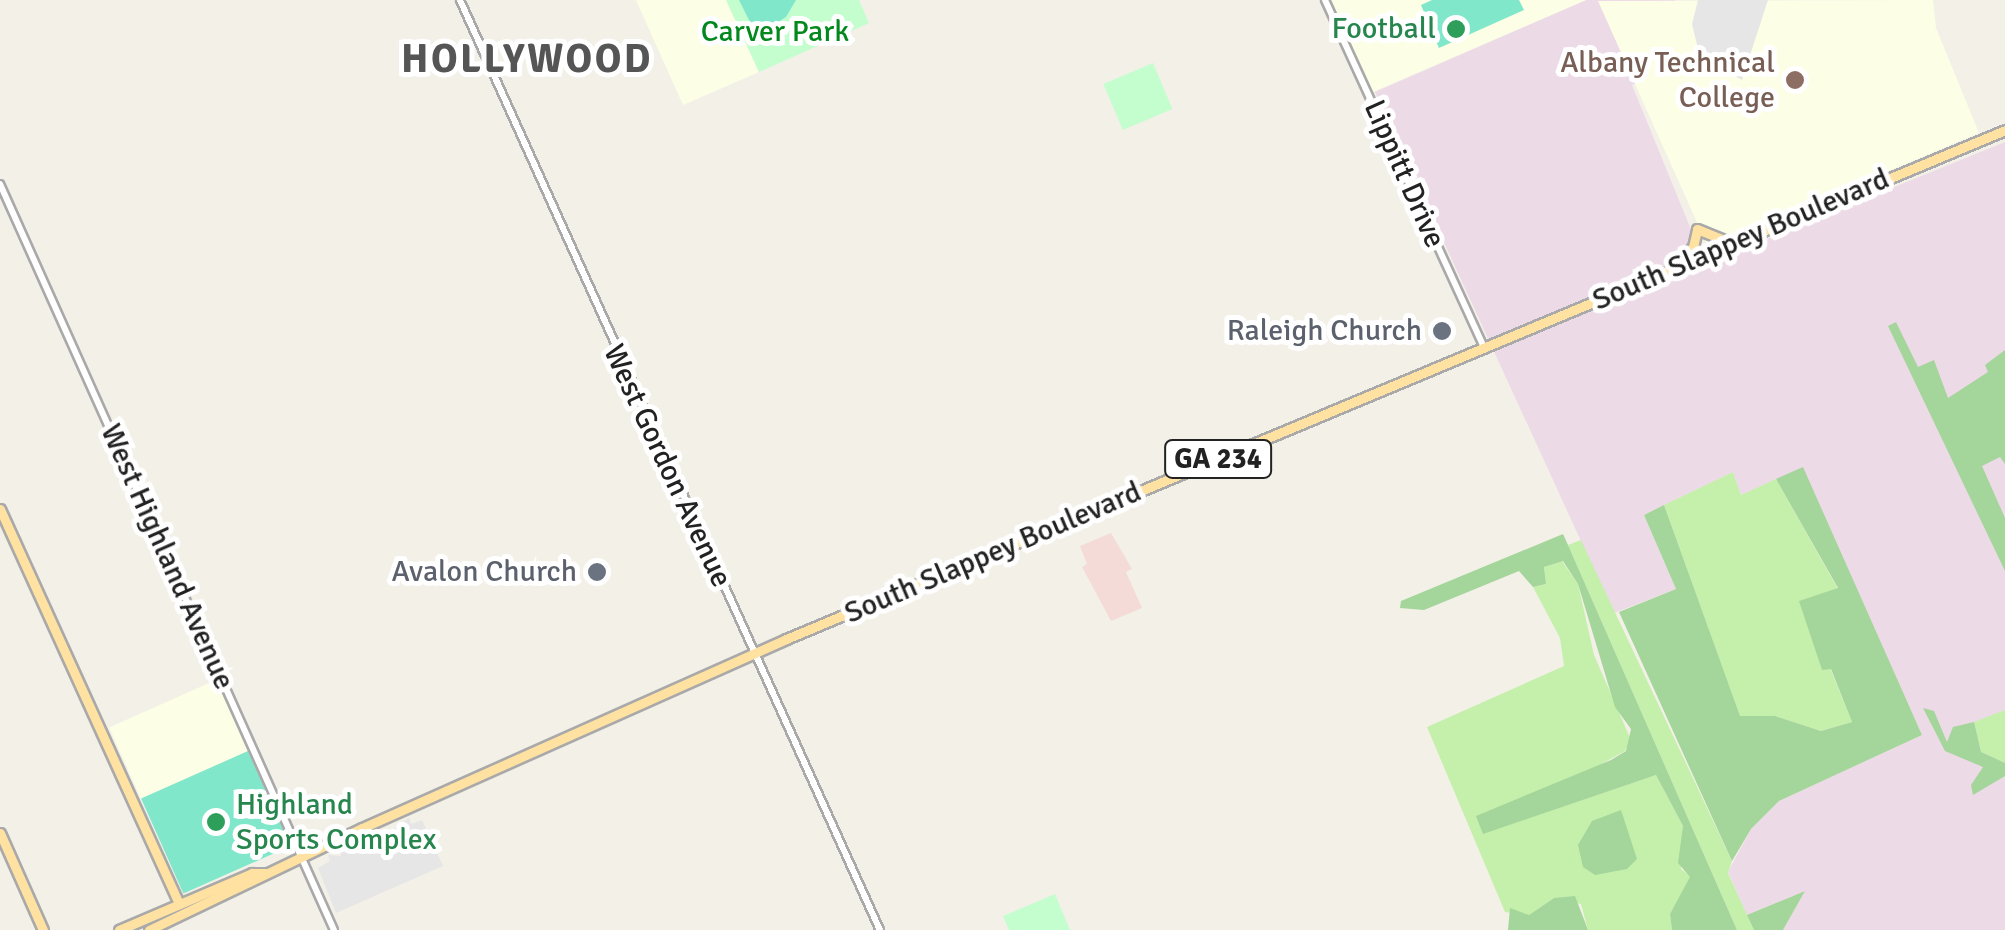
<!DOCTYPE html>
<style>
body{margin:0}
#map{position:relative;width:2005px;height:930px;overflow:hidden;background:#f3f0e8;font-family:Signika,sans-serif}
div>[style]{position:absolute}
.commercial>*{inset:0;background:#f4dbd7}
.industrial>*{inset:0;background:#ecdae7}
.education>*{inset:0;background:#fcffe5;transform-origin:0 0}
.grass>*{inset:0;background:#c5f0ab}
.forest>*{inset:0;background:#a4d59a}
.park>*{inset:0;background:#c4fecf;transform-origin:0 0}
.pitch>*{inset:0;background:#81e7cb;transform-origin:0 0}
.parking>*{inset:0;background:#e6e6e6}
.roads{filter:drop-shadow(2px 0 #a9a9a9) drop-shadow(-2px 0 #a9a9a9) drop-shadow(0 2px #a9a9a9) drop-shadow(0 -2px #a9a9a9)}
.minor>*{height:6px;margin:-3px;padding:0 3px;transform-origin:3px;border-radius:3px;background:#fff}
.major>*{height:9px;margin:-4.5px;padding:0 4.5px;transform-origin:4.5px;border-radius:4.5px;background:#ffe1a1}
.dots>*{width:28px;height:28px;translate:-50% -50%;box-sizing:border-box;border:5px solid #fff;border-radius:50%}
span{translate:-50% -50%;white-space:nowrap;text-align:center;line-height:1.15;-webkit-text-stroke:10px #fff;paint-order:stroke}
.shield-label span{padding:2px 8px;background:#fff;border:2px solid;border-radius:8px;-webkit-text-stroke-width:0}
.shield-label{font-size:28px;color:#222;font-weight:700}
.leisure-label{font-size:30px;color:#27864d}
.right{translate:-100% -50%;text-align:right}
.left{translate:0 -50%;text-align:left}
.park-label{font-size:30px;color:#03881d}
.education-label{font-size:30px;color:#785e54}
.street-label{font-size:30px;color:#222}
.worship-label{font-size:30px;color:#5b616d}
.district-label{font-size:40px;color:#555;font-weight:700;letter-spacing:2.5px}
</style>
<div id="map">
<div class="commercial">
<i style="clip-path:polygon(1111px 533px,1132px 569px,1126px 572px,1142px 608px,1111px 621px,1082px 567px,1087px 564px,1080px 546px)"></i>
</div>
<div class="industrial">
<i style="clip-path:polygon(1586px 0,1675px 0,1700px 57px,1632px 85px,1705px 264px,2005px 142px,2005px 930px,1783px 930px,1805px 891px,1747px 915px,1728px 872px,1751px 829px,1779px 801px,1922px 735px,1802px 468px,1741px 495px,1733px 472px,1644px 515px,1676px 589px,1614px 613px,1375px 92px)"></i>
</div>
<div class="education">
<i style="clip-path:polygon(636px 0,726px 0,759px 72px,683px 105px)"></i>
<i style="clip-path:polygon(1326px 0,1586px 0,1368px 94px)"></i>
<i style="clip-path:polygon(1933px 0,1936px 28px,1979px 133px,1708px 247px,1598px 1px)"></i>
<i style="left:216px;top:680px;width:78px;height:117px;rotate:66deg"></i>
</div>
<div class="grass">
<i style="clip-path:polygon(1733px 472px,1741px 495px,1776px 479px,1838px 589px,1800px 601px,1822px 670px,1830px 668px,1852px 722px,1821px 731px,1775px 716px,1740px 717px,1664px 505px)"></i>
<i style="clip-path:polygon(1581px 540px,1732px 861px,1728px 873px,1754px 930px,1737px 930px,1568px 545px)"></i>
<i style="clip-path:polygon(1562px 561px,1578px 584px,1594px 655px,1631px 740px,1625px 751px,1594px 768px,1477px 816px,1484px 833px,1656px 775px,1683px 826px,1681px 869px,1691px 877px,1670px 914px,1672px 930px,1588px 930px,1581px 904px,1554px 898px,1529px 915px,1505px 912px,1427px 727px,1564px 666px,1560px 638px,1533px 587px,1546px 584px,1544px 567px)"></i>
<i style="clip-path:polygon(2005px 710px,2005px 763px,1981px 752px,1974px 722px)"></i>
</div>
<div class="forest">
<i style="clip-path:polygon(1896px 322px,1918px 367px,1934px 360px,1948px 398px,1988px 372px,1985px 365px,2005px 350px,2005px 464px,2000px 457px,1982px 466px,2005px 518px,2005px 571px,1888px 326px)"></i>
<i style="clip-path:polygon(1803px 467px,1922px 735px,1779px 801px,1751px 829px,1732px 861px,1619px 612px,1676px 589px,1644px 515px,1664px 505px,1740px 716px,1775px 716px,1821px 731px,1852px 722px,1831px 669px,1822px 670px,1799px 601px,1838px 588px,1776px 479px)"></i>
<i style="clip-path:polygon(1563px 534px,1568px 545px,1737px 930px,1672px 930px,1670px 914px,1690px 877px,1678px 863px,1683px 826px,1656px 775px,1483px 834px,1476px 816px,1611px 760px,1626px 751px,1631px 729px,1615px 707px,1578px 584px,1563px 561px,1544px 567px,1546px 584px,1533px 587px,1519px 571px,1424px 610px,1400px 608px,1401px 601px)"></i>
<i style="clip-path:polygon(1923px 708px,1934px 711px,1947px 742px,1953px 727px,1974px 722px,1981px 752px,2005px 763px,2005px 776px,1973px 795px,1971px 785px,1983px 767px,1945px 751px)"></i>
<i style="clip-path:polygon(1621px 810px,1637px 859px,1627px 869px,1595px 875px,1583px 867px,1578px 845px,1592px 821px)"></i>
<i style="clip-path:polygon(1805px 891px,1783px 930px,1754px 930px,1747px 915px)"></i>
<i style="clip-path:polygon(1575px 896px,1588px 930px,1508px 930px,1510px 908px,1529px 915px,1554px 898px)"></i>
</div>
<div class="park">
<i style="clip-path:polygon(726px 0,859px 0,869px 23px,759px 72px)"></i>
<i style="left:1153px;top:63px;width:50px;height:54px;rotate:67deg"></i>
<i style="clip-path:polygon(1055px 894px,1070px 930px,1009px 930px,1003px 916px)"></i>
</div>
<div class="pitch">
<i style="clip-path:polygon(739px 0,796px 0,786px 17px,757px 36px)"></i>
<i style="clip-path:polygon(1432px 0,1519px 0,1524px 10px,1439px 48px,1421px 5px)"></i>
<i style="left:248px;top:751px;width:104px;height:117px;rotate:66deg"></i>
</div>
<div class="parking">
<i style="clip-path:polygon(1698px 0,1768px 0,1742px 80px,1700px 57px,1692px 24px)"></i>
<i style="clip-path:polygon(409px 817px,411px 824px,422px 820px,443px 866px,336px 913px,318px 868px,330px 861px,328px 855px,341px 856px,340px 850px,399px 827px)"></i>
</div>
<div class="roads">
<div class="minor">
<i style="left:460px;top:0;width:1020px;rotate:65.7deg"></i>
<i style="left:1325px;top:0;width:383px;rotate:65.4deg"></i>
<i style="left:0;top:184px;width:817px;rotate:65.88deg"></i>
</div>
<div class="major">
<i style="left:1677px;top:264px;width:23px;rotate:-47deg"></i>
<i style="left:1693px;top:247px;width:18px;rotate:-77deg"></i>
<i style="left:1697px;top:229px;width:37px;rotate:22deg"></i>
<i style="left:0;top:509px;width:434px;rotate:65.6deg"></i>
<i style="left:0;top:833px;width:106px;rotate:66.1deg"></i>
<i style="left:119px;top:930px;width:145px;rotate:-23.2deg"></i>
<i style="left:252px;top:873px;width:13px"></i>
<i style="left:149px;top:930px;width:236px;rotate:-25.6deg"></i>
<i style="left:362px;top:828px;width:464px;rotate:-24deg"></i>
<i style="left:786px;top:639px;width:1321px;rotate:-22.66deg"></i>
</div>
</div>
<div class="dots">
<i style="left:1456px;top:29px;background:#2e9e5b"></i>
<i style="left:1795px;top:80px;background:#8d6e63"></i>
<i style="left:1442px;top:331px;background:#6b7280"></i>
<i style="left:597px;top:572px;background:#6b7280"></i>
<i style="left:216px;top:822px;background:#2e9e5b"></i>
</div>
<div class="shield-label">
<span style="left:1218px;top:459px">GA 234</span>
</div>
<div class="leisure-label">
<span class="right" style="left:1436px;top:29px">Football</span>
<span class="left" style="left:236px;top:822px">Highland<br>Sports Complex</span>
</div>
<div class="park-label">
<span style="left:775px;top:32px">Carver Park</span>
</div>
<div class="education-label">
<span class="right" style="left:1775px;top:80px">Albany Technical<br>College</span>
</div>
<div class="street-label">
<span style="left:1404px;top:174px;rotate:66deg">Lippitt Drive</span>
<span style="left:1741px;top:240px;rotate:-23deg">South Slappey Boulevard</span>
<span style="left:667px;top:466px;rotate:65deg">West Gordon Avenue</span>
<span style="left:993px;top:553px;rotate:-23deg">South Slappey Boulevard</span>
<span style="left:167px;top:557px;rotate:66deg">West Highland Avenue</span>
</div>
<div class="worship-label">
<span class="right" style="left:1422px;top:331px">Raleigh Church</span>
<span class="right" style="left:577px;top:572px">Avalon Church</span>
</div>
<div class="district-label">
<span style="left:527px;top:59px">HOLLYWOOD</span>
</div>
</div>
